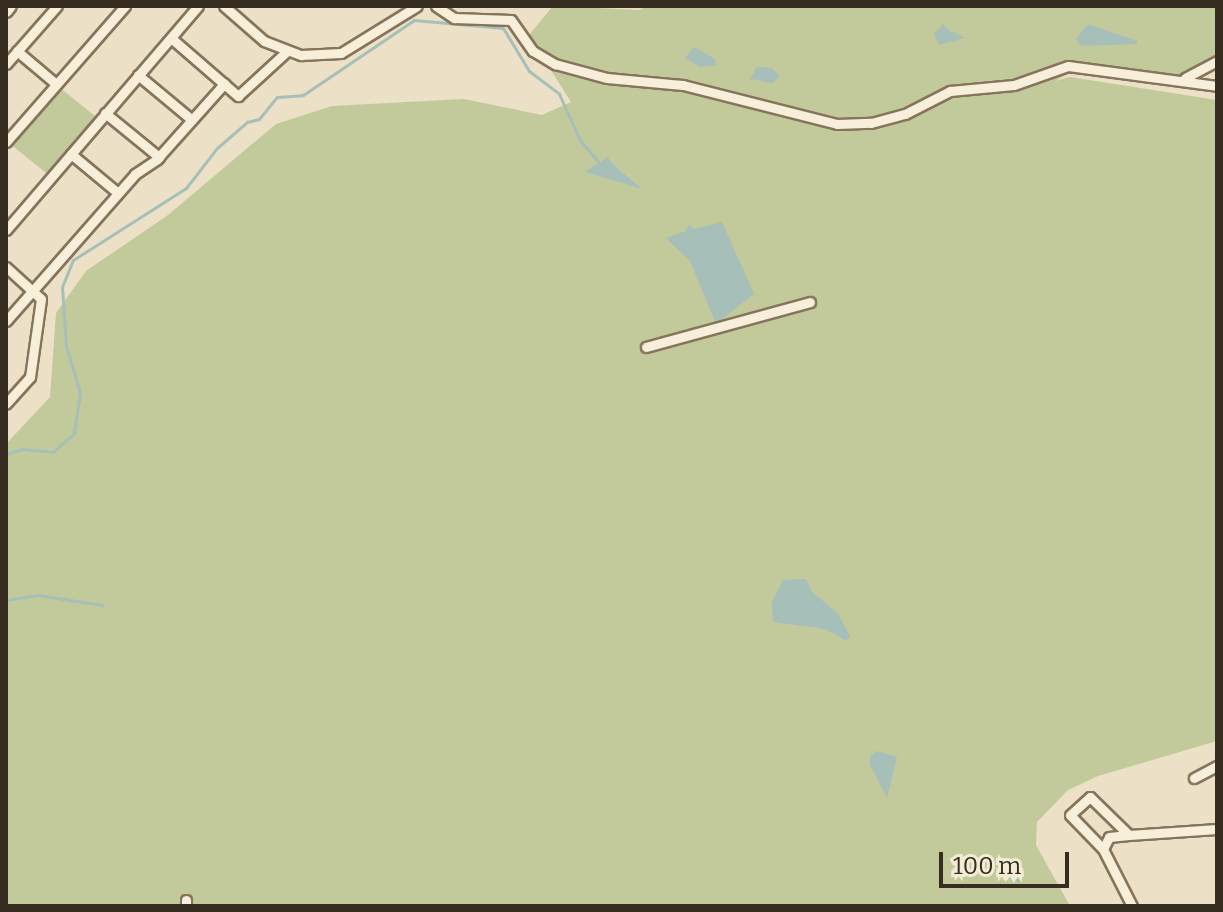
<!DOCTYPE html>
<style>
body{margin:0}
#map{position:relative;width:1223px;height:912px;overflow:hidden;background:#ece1c6;font-family:Bitter,serif}
div>[style]{position:absolute}
.green>*{inset:0;background:#c2c99a;transform-origin:0 0}
.water>*{inset:0;background:#a7bfb9}
.stream>*{height:3px;margin:-1.5px;padding:0 1.5px;transform-origin:1.5px;border-radius:1.5px;background:#a7bfb9}
.roads{filter:drop-shadow(2px 0 #86745d) drop-shadow(-2px 0 #86745d) drop-shadow(0 2px #86745d) drop-shadow(0 -2px #86745d)}
.street>*{height:9px;margin:-4.5px;padding:0 4.5px;transform-origin:4.5px;border-radius:4.5px;background:#f7efd9}
.secondary>*{height:12px;margin:-6px;padding:0 6px;transform-origin:6px;border-radius:6px;background:#f7efd9}
span{translate:-50% -50%;white-space:nowrap;text-align:center;line-height:1.15;-webkit-text-stroke:6px #f3ecd5;paint-order:stroke}
.frame{position:absolute;inset:0;border:8px solid #372c20;pointer-events:none}
.scale{position:absolute;left:939px;top:852px;width:130px;height:36px;box-sizing:border-box;border:4px solid #372c20;border-top:0;padding-left:10px;font-size:24px;line-height:28px;white-space:nowrap;color:#372c20;-webkit-text-stroke:6px #f3ecd5;paint-order:stroke}
</style>
<div id="map">
<div class="green">
<i style="clip-path:polygon(evenodd,553px 6px,640px 10px,646px 6px,1217px 6px,1217px 65px,1184px 80px,1068px 74px,1055px 81px,1070px 77px,1217px 100px,1217px 741px,1098px 776px,1068px 790px,1037px 822px,1036px 845px,1070px 906px,6px 906px,6px 444px,50px 397px,56px 313px,86px 271px,168px 215px,276px 124px,332px 106px,464px 99px,542px 115px,571px 102px,529px 35px,553px 6px,1088px 24px,1101px 31px,1136px 41px,1081px 46px,1088px 24px,553px 6px,609px 158px,616px 167px,642px 188px,586px 172px,609px 158px)"></i>
<i style="left:59px;top:87px;width:49px;height:75px;rotate:39deg"></i>
</div>
<div class="water">
<i style="clip-path:polygon(943px 24px,949px 30px,965px 38px,939px 45px,934px 34px)"></i>
<i style="clip-path:polygon(1088px 24px,1137px 41px,1137px 44px,1081px 46px,1076px 39px)"></i>
<i style="clip-path:polygon(694px 47px,715px 59px,716px 65px,700px 67px,685px 58px)"></i>
<i style="clip-path:polygon(757px 67px,771px 68px,780px 76px,773px 83px,750px 79px)"></i>
<i style="clip-path:polygon(608px 157px,616px 167px,643px 189px,585px 172px)"></i>
<i style="clip-path:polygon(722px 222px,754px 294px,716px 324px,690px 261px,666px 238px,686px 231px,689px 224px,694px 229px)"></i>
<i style="clip-path:polygon(806px 579px,812px 592px,838px 613px,850px 637px,846px 641px,825px 629px,773px 622px,772px 602px,783px 580px)"></i>
<i style="clip-path:polygon(877px 751px,897px 757px,887px 798px,870px 765px,870px 756px)"></i>
<i style="clip-path:polygon(1008px 860px,1022px 877px,1019px 883px,995px 871px)"></i>
</div>
<div class="stream">
<i style="left:6px;top:454px;width:16px;rotate:-18deg"></i>
<i style="left:21px;top:449px;width:32px;rotate:5deg"></i>
<i style="left:53px;top:452px;width:28px;rotate:-42deg"></i>
<i style="left:74px;top:433px;width:40px;rotate:-81.5deg"></i>
<i style="left:80px;top:393px;width:49px;rotate:-106.6deg"></i>
<i style="left:66px;top:346px;width:59px;rotate:-93.9deg"></i>
<i style="left:62px;top:287px;width:29px;rotate:-68deg"></i>
<i style="left:73px;top:260px;width:134px;rotate:-32.5deg"></i>
<i style="left:186px;top:188px;width:51px;rotate:-52.2deg"></i>
<i style="left:217px;top:148px;width:40px;rotate:-41deg"></i>
<i style="left:247px;top:122px;width:12px;rotate:-14deg"></i>
<i style="left:259px;top:119px;width:28px;rotate:-51deg"></i>
<i style="left:277px;top:97px;width:26px;rotate:-4deg"></i>
<i style="left:303px;top:95px;width:134px;rotate:-34deg"></i>
<i style="left:414px;top:20px;width:89px;rotate:5.1deg"></i>
<i style="left:503px;top:28px;width:50px;rotate:58.8deg"></i>
<i style="left:529px;top:71px;width:38px;rotate:37deg"></i>
<i style="left:559px;top:94px;width:51px;rotate:65.5deg"></i>
<i style="left:580px;top:140px;width:30px;rotate:50deg"></i>
<i style="left:6px;top:600px;width:32px;rotate:-9deg"></i>
<i style="left:38px;top:595px;width:65px;rotate:8.9deg"></i>
</div>
<div class="roads">
<div class="street">
<i style="left:224px;top:6px;width:53px;rotate:41.2deg"></i>
<i style="left:264px;top:41px;width:40px;rotate:21deg"></i>
<i style="left:301px;top:55px;width:40px;rotate:-2.9deg"></i>
<i style="left:341px;top:53px;width:89px;rotate:-31.7deg"></i>
<i style="left:436px;top:6px;width:22px;rotate:34deg"></i>
<i style="left:454px;top:18px;width:57px;rotate:2deg"></i>
<i style="left:511px;top:20px;width:38px;rotate:55deg"></i>
<i style="left:533px;top:51px;width:26px;rotate:31deg"></i>
<i style="left:555px;top:64px;width:54px;rotate:15.1deg"></i>
<i style="left:607px;top:78px;width:76px;rotate:5.3deg"></i>
<i style="left:683px;top:85px;width:159px;rotate:14.2deg"></i>
<i style="left:837px;top:124px;width:34px;rotate:-2deg"></i>
<i style="left:871px;top:123px;width:35px;rotate:-15deg"></i>
<i style="left:905px;top:114px;width:51px;rotate:-27.1deg"></i>
<i style="left:950px;top:91px;width:64px;rotate:-5.4deg"></i>
<i style="left:1014px;top:85px;width:57px;rotate:-19.4deg"></i>
<i style="left:1068px;top:66px;width:150px;rotate:7.6deg"></i>
<i style="left:171px;top:38px;width:89px;rotate:40.9deg"></i>
<i style="left:238px;top:96px;width:65px;rotate:-42.5deg"></i>
<i style="left:17px;top:51px;width:51px;rotate:40.2deg"></i>
<i style="left:6px;top:64px;width:77px;rotate:-48.7deg"></i>
<i style="left:138px;top:75px;width:70px;rotate:39.8deg"></i>
<i style="left:1185px;top:78px;width:36px;rotate:-28deg"></i>
<i style="left:105px;top:113px;width:70px;rotate:39.2deg"></i>
<i style="left:6px;top:142px;width:181px;rotate:-48.8deg"></i>
<i style="left:71px;top:154px;width:61px;rotate:39.7deg"></i>
<i style="left:6px;top:230px;width:295px;rotate:-49.4deg"></i>
<i style="left:6px;top:267px;width:47px;rotate:42.4deg"></i>
<i style="left:41px;top:299px;width:79px;rotate:98deg"></i>
<i style="left:30px;top:377px;width:36px;rotate:132deg"></i>
<i style="left:6px;top:321px;width:196px;rotate:-48.7deg"></i>
<i style="left:135px;top:174px;width:27px;rotate:-34deg"></i>
<i style="left:157px;top:159px;width:101px;rotate:-48.2deg"></i>
<i style="left:646px;top:347px;width:170px;rotate:-15.3deg"></i>
<i style="left:1194px;top:778px;width:26px;rotate:-28deg"></i>
<i style="left:1103px;top:849px;width:13px;rotate:-63deg"></i>
<i style="left:1109px;top:837px;width:20px;rotate:-6deg"></i>
<i style="left:186px;top:906px;width:6px;rotate:-90deg"></i>
<i style="left:1132px;top:906px;width:64px;rotate:-117deg"></i>
<i style="left:1103px;top:849px;width:47px;rotate:-134.1deg"></i>
<i style="left:1070px;top:815px;width:27px;rotate:-42deg"></i>
<i style="left:1090px;top:797px;width:54px;rotate:44.3deg"></i>
<i style="left:1129px;top:835px;width:88px;rotate:-3.9deg"></i>
</div>
<div class="secondary">
<i style="left:6px;top:11px;width:6px;rotate:-51deg"></i>
</div>
</div>
<div class="frame"></div>
<div class="scale">100 m</div>
</div>
